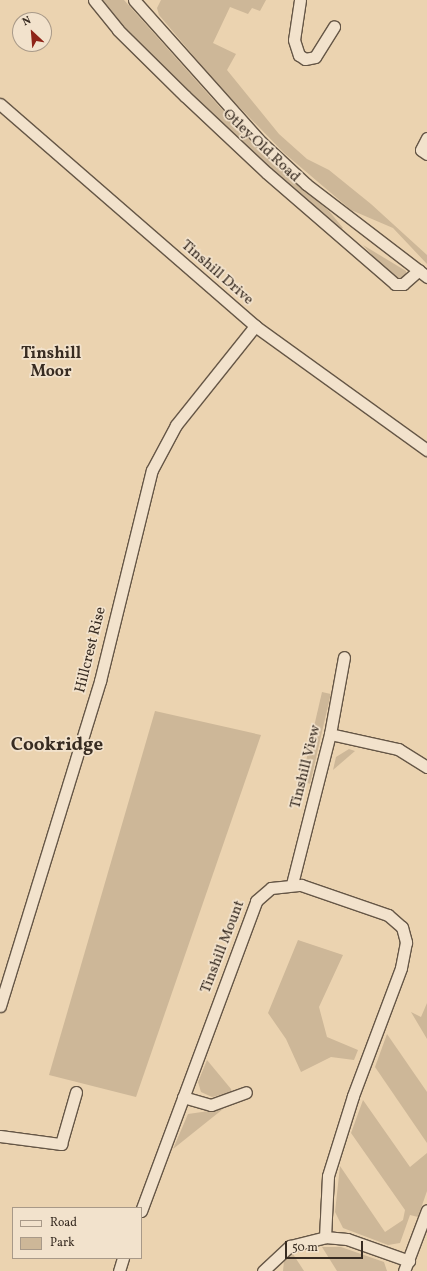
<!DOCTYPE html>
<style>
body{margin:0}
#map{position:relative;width:427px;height:1271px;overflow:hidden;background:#ebd3b0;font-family:Vollkorn,serif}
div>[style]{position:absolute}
.green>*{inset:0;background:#cdb798;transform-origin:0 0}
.roads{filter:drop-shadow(1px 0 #655646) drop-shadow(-1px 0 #655646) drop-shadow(0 1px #655646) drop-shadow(0 -1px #655646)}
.minor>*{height:11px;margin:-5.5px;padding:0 5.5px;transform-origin:5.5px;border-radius:5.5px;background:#f2e2cc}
span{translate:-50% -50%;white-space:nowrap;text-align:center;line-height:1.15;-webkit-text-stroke:3.5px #f2e2cc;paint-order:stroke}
.street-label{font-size:15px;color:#382c22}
.neighbourhood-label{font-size:16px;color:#382c22;font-weight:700}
.district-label{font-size:19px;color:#382c22;font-weight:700}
.legend{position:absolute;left:12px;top:1207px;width:130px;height:52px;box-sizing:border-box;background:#f2e2cc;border:1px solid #a89988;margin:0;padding:5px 7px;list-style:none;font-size:12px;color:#382c22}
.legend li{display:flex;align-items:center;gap:8px;height:20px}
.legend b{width:20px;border:1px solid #a89988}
.north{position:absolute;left:12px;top:12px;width:40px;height:40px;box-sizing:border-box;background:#f2e2cc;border:1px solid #a89988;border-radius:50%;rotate:334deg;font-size:11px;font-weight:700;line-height:16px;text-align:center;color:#382c22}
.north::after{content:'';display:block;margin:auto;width:14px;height:18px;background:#8f2418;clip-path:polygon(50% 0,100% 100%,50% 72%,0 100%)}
.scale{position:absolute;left:285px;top:1241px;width:78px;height:18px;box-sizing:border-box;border:2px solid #382c22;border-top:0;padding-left:5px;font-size:12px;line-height:14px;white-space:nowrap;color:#382c22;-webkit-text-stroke:3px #f2e2cc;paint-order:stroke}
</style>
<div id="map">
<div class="green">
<i style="clip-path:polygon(99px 0,124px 0,260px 152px,329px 211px,343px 228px,340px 230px,256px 157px,121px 27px)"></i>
<i style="clip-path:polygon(161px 0,266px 0,260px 11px,252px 8px,248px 14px,230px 7px,213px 43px,236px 54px,227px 70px,279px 134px,307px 159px,329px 170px,371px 204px,427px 255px,427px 264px,393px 228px,351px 210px,284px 153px,218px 85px,159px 15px,157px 8px)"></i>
<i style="clip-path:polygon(363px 245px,406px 271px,406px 278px,395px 280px)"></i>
<i style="left:322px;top:692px;width:9px;height:92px;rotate:13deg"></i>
<i style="clip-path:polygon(155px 711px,261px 735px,136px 1097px,49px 1075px)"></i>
<i style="clip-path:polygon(349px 749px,355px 751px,333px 770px,336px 757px)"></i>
<i style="clip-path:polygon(298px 940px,343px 955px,319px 1007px,327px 1037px,358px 1050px,354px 1060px,331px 1057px,301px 1072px,286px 1039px,268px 1013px)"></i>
<i style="clip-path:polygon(427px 1003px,427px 1039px,411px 1012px,421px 1017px)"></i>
<i style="clip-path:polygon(387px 1034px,427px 1092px,427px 1143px,375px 1067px)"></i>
<i style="clip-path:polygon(207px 1060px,231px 1089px,232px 1092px,212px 1097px,201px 1092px,198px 1082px)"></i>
<i style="clip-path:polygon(363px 1100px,410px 1167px,427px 1153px,427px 1191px,418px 1217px,410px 1215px,400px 1243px,388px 1245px,343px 1228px,335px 1212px,340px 1166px,385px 1232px,403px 1220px,405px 1210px,351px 1133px)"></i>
<i style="clip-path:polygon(223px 1109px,173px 1149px,188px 1114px)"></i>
<i style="clip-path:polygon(322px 1247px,341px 1247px,384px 1262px,387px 1271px,337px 1271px)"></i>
<i style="clip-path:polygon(293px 1254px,304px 1271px,283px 1271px,284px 1261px)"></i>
</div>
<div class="roads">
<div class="minor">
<i style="left:94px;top:0;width:38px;rotate:51deg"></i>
<i style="left:118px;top:30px;width:94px;rotate:44.6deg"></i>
<i style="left:185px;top:96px;width:112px;rotate:43.2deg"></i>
<i style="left:267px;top:173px;width:169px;rotate:40.9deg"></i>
<i style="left:395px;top:284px;width:8px"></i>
<i style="left:403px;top:284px;width:21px;rotate:-41deg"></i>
<i style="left:134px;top:0;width:191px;rotate:48.2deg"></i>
<i style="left:261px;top:142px;width:62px;rotate:43deg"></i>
<i style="left:306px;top:184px;width:153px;rotate:37.5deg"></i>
<i style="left:300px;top:0;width:40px;rotate:98.5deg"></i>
<i style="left:294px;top:40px;width:16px;rotate:72deg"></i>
<i style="left:299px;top:55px;width:7px;rotate:34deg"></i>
<i style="left:305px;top:59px;width:10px;rotate:-11deg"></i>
<i style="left:315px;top:57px;width:36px;rotate:-58deg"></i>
<i style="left:0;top:104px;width:338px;rotate:41deg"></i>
<i style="left:255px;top:326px;width:212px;rotate:35.8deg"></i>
<i style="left:427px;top:138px;width:13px;rotate:117deg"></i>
<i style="left:421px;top:150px;width:7px;rotate:34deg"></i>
<i style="left:330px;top:734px;width:70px;rotate:12.4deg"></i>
<i style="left:398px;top:749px;width:34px;rotate:32deg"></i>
<i style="left:292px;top:884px;width:155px;rotate:-75.8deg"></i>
<i style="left:330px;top:734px;width:78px;rotate:-79.7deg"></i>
<i style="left:0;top:1006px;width:340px;rotate:-72.9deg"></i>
<i style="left:100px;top:681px;width:217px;rotate:-76.2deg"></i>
<i style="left:152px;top:470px;width:51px;rotate:-61.9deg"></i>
<i style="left:176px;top:425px;width:127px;rotate:-51.4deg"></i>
<i style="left:183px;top:1097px;width:29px;rotate:16deg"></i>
<i style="left:211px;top:1105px;width:37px;rotate:-20deg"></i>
<i style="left:0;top:1136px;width:62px;rotate:7.5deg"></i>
<i style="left:61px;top:1144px;width:54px;rotate:-73.9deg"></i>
<i style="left:141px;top:1211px;width:331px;rotate:-69.6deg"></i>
<i style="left:256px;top:901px;width:20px;rotate:-41deg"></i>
<i style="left:271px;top:888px;width:30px;rotate:-6deg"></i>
<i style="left:301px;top:885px;width:92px;rotate:19deg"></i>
<i style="left:388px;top:915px;width:18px;rotate:41deg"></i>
<i style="left:402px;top:927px;width:16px;rotate:75deg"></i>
<i style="left:406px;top:942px;width:26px;rotate:101deg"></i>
<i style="left:401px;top:968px;width:137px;rotate:110.6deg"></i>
<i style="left:353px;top:1096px;width:84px;rotate:107.4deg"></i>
<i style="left:328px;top:1176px;width:61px;rotate:92.8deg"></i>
<i style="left:119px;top:1271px;width:14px;rotate:-73deg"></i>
<i style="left:263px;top:1271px;width:37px;rotate:-43deg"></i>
<i style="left:290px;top:1246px;width:36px;rotate:-14deg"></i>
<i style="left:325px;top:1237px;width:22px;rotate:5deg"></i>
<i style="left:347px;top:1239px;width:66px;rotate:19.5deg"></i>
<i style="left:404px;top:1271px;width:65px;rotate:-69.3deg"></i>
</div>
</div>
<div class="street-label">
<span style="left:261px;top:146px;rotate:43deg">Otley Old Road</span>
<span style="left:217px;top:273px;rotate:41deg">Tinshill Drive</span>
<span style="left:91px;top:650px;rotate:-76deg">Hillcrest Rise</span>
<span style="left:306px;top:767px;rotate:-76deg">Tinshill View</span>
<span style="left:223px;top:947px;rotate:-69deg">Tinshill Mount</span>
</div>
<div class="neighbourhood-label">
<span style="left:51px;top:363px">Tinshill<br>Moor</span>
</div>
<div class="district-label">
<span style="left:57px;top:746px">Cookridge</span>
</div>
<ul class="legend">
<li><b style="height:5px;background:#f2e2cc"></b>Road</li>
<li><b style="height:11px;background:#cdb798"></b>Park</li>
</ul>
<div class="north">N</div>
<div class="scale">50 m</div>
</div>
